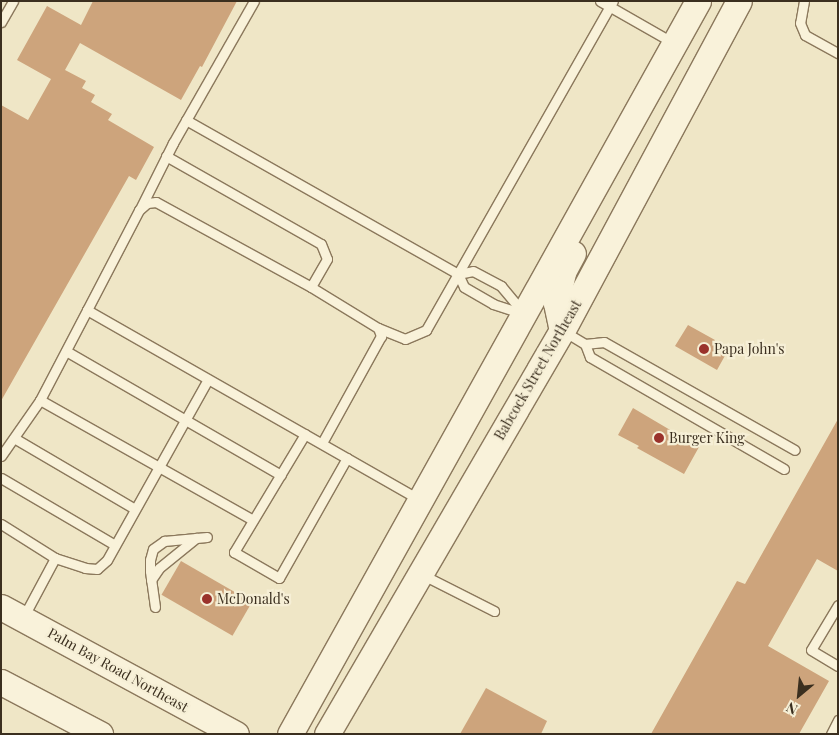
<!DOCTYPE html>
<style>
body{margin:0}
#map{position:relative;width:839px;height:735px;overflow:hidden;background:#efe6c6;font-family:"Playfair Display",serif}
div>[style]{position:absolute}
.building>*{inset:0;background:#cda47c;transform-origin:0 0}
.roads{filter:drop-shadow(1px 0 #8b785c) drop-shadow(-1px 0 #8b785c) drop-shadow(0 1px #8b785c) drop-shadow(0 -1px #8b785c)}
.lane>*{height:9px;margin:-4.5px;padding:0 4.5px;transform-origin:4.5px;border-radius:4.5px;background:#f9f2da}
.secondary>*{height:25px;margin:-12.5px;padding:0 12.5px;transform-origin:12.5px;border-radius:12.5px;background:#f9f2da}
.dots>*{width:14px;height:14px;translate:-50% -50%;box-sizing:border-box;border:2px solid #f6efd6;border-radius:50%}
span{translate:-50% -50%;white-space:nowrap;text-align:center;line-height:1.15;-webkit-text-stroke:4.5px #f6efd6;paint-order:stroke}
.poi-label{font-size:14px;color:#3b2f1f}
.left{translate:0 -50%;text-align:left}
.street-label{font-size:14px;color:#3b2f1f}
.frame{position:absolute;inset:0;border:2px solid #3b2f1f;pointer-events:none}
.north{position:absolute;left:774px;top:670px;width:50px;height:50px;-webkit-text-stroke:4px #f6efd6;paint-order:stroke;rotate:208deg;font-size:14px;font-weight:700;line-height:20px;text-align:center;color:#3b2f1f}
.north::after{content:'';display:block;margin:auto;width:18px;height:22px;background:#3b2f1f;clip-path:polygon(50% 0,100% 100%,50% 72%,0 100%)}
</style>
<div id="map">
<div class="building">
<i style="clip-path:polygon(93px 1px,237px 1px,202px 67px,200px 66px,181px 100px,80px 43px,65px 70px,86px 81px,82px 88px,95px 95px,91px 102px,112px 114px,108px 120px,154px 147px,136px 180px,129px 176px,1px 401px,1px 105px,28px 120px,51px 79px,17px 60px,47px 6px,81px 25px)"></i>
<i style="clip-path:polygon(688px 325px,715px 340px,713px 344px,727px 352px,717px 370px,675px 346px)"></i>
<i style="clip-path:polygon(633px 408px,699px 447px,684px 474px,637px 448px,639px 446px,618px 435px)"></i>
<i style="clip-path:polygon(838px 419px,838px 571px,817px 559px,768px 646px,829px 681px,799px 734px,651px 734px,737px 581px,745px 584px)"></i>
<i style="left:181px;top:561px;width:82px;height:39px;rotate:30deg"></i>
<i style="clip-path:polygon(486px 688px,547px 721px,541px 734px,460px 734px)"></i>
</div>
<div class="roads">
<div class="lane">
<i style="left:600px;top:1px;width:83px;rotate:29.7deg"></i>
<i style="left:804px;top:1px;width:22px;rotate:100deg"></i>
<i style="left:800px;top:23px;width:13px;rotate:67deg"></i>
<i style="left:805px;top:35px;width:38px;rotate:29deg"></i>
<i style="left:1px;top:22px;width:24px;rotate:-60deg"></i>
<i style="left:186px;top:120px;width:313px;rotate:29.5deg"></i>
<i style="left:458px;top:274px;width:14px;rotate:65deg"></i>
<i style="left:464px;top:287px;width:34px;rotate:30deg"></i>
<i style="left:493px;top:304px;width:29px;rotate:18deg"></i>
<i style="left:166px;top:156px;width:178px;rotate:29.6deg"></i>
<i style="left:321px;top:244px;width:16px;rotate:68deg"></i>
<i style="left:327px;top:259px;width:32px;rotate:120deg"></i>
<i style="left:141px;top:207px;width:72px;rotate:-63.4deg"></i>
<i style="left:173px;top:143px;width:163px;rotate:-60.3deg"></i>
<i style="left:458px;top:274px;width:15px;rotate:-11deg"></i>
<i style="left:473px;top:271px;width:32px;rotate:28deg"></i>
<i style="left:501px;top:286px;width:33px;rotate:50deg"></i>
<i style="left:87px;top:310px;width:113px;rotate:-62.5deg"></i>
<i style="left:139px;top:210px;width:11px;rotate:-41deg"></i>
<i style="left:147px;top:203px;width:9px;rotate:-6deg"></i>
<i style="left:156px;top:202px;width:177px;rotate:28.7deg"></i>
<i style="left:311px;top:287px;width:79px;rotate:31.5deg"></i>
<i style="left:378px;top:328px;width:9px;rotate:69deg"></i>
<i style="left:381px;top:336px;width:122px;rotate:118.9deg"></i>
<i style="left:378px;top:328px;width:29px;rotate:22deg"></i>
<i style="left:405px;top:339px;width:23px;rotate:-23deg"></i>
<i style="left:426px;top:330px;width:378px;rotate:-60.4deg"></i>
<i style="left:565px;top:332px;width:23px;rotate:31deg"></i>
<i style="left:585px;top:344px;width:19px;rotate:-6deg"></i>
<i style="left:604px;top:342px;width:219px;rotate:29.5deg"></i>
<i style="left:585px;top:344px;width:14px;rotate:69deg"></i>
<i style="left:590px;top:357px;width:224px;rotate:30deg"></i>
<i style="left:66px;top:351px;width:248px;rotate:30deg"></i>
<i style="left:40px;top:400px;width:244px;rotate:29.4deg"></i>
<i style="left:305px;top:434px;width:138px;rotate:121deg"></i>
<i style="left:234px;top:552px;width:52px;rotate:30deg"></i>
<i style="left:279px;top:578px;width:138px;rotate:-60.5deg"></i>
<i style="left:14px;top:438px;width:140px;rotate:30.4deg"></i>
<i style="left:1px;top:456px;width:68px;rotate:-55.1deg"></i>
<i style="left:40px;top:400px;width:102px;rotate:-62.4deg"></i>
<i style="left:87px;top:310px;width:383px;rotate:29.7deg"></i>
<i style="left:1px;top:478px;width:132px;rotate:30.4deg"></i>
<i style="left:1px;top:524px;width:64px;rotate:32.2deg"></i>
<i style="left:55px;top:558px;width:68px;rotate:118.1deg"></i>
<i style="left:55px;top:558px;width:32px;rotate:18deg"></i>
<i style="left:85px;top:568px;width:12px;rotate:5deg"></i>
<i style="left:97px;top:569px;width:13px;rotate:-42deg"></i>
<i style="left:107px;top:560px;width:207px;rotate:-60.8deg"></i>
<i style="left:421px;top:574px;width:82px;rotate:26.9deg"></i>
<i style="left:151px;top:580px;width:14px;rotate:-56deg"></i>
<i style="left:159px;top:568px;width:48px;rotate:-39deg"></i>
<i style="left:838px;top:605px;width:52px;rotate:121deg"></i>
<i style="left:811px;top:650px;width:31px;rotate:31deg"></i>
<i style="left:155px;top:607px;width:36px;rotate:-98deg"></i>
<i style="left:150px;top:571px;width:11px;rotate:-90deg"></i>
<i style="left:150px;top:560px;width:11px;rotate:-75deg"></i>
<i style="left:153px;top:549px;width:14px;rotate:-36deg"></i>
<i style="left:164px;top:541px;width:43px;rotate:-5.3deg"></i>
<i style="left:831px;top:734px;width:16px;rotate:-63deg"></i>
</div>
<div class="secondary">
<i style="left:562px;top:331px;width:29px;rotate:-102deg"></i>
<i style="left:556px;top:303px;width:32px;rotate:-77deg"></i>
<i style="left:563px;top:272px;width:21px;rotate:-62deg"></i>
<i style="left:1px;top:607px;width:267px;rotate:28.4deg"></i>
<i style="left:1px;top:682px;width:112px;rotate:27.7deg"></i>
<i style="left:290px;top:734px;width:839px;rotate:-60.9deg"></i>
<i style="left:327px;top:734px;width:467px;rotate:-59.8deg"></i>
<i style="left:562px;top:331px;width:374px;rotate:-61.8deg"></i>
</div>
</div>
<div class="dots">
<i style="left:704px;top:349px;background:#9a322b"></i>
<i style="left:659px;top:438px;background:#9a322b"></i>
<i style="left:207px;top:599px;background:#9a322b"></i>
</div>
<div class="poi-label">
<span class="left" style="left:714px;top:349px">Papa John's</span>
<span class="left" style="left:669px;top:438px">Burger King</span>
<span class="left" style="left:217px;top:599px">McDonald's</span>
</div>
<div class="street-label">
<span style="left:538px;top:370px;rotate:-60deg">Babcock Street Northeast</span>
<span style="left:118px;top:670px;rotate:29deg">Palm Bay Road Northeast</span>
</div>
<div class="frame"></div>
<div class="north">N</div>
</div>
